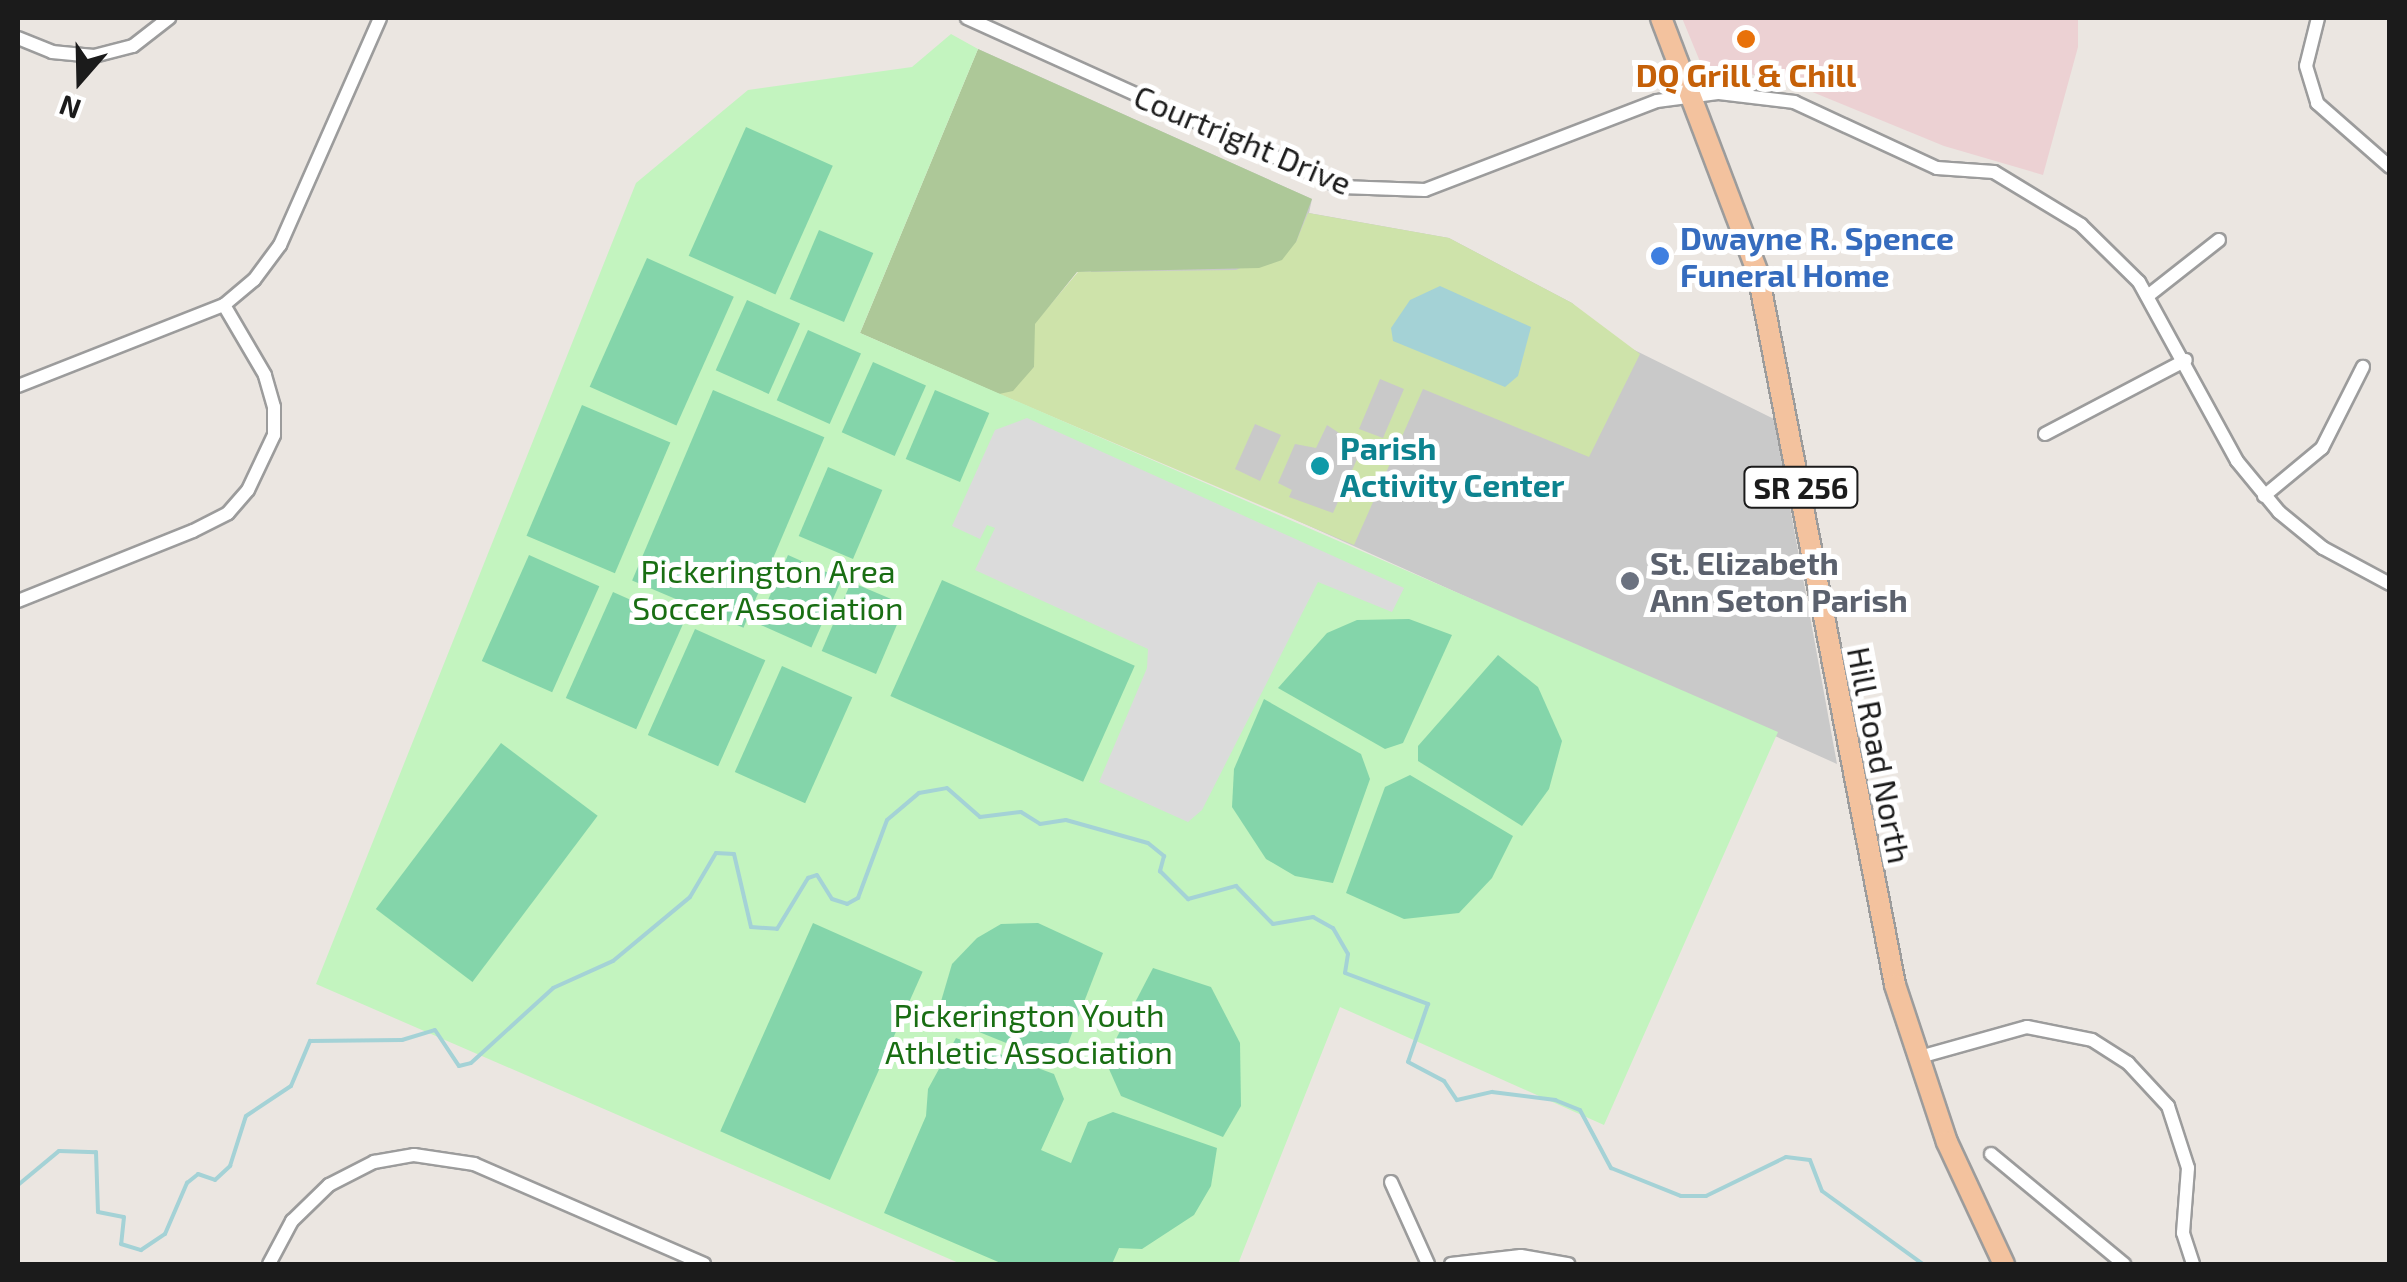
<!DOCTYPE html>
<style>
body{margin:0}
#map{position:relative;width:2407px;height:1282px;overflow:hidden;background:#ebe6e1;font-family:"Exo 2",sans-serif}
div>[style]{position:absolute}
.commercial>*{inset:0;background:#ecd1d3}
.religious>*{inset:0;background:#c9c9c9}
.grass>*{inset:0;background:#cee3aa}
.forest>*{inset:0;background:#adc898}
.park>*{inset:0;background:#c3f4bf}
.pitch>*{inset:0;background:#84d5aa;transform-origin:0 0}
.parking>*{inset:0;background:#dbdbdb}
.water>*{inset:0;background:#a4d2d6}
.stream>*{height:4px;margin:-2px;padding:0 2px;transform-origin:2px;border-radius:2px;background:#a4d2d6}
.roads{filter:drop-shadow(2px 0 #9c9c9c) drop-shadow(-2px 0 #9c9c9c) drop-shadow(0 2px #9c9c9c) drop-shadow(0 -2px #9c9c9c)}
.street>*{height:12px;margin:-6px;padding:0 6px;transform-origin:6px;border-radius:6px;background:#fff}
.primary>*{height:20px;margin:-10px;padding:0 10px;transform-origin:10px;border-radius:10px;background:#f3c29e}
.dots>*{width:28px;height:28px;translate:-50% -50%;box-sizing:border-box;border:5px solid #fff;border-radius:50%}
span{translate:-50% -50%;white-space:nowrap;text-align:center;line-height:1.15;-webkit-text-stroke:10px #fff;paint-order:stroke}
.shield-label span{padding:2px 8px;background:#fff;border:2px solid;border-radius:8px;-webkit-text-stroke-width:0}
.shield-label{font-size:30px;color:#1b1b1b;font-weight:700}
.food-label{font-size:32px;color:#c56008;font-weight:700}
.street-label{font-size:32px;color:#1b1b1b}
.shop-label{font-size:32px;color:#366cbe;font-weight:700}
.left{translate:0 -50%;text-align:left}
.culture-label{font-size:32px;color:#0d838f;font-weight:700}
.worship-label{font-size:32px;color:#5b616d;font-weight:700}
.park-label{font-size:32px;color:#196e13}
.frame{position:absolute;inset:0;border:20px solid #1b1b1b;pointer-events:none}
.north{position:absolute;left:30px;top:30px;width:100px;height:100px;-webkit-text-stroke:8px #fff;paint-order:stroke;rotate:200deg;font-size:28px;font-weight:700;line-height:40px;text-align:center;color:#1b1b1b}
.north::after{content:'';display:block;margin:auto;width:35px;height:45px;background:#1b1b1b;clip-path:polygon(50% 0,100% 100%,50% 72%,0 100%)}
</style>
<div id="map">
<div class="commercial">
<i style="clip-path:polygon(1682px 18px,2078px 18px,2078px 47px,2043px 175px,1944px 146px,1788px 82px,1701px 64px)"></i>
</div>
<div class="religious">
<i style="clip-path:polygon(978px 49px,1312px 199px,1309px 213px,1449px 238px,1572px 303px,1606px 336px,1774px 419px,1837px 764px,1194px 474px)"></i>
</div>
<div class="grass">
<i style="clip-path:polygon(evenodd,1308px 213px,1449px 238px,1572px 303px,1640px 354px,1589px 457px,1423px 389px,1354px 545px,999px 394px,1034px 367px,1034px 324px,1078px 272px,1236px 270px,1296px 242px,1308px 213px,1380px 379px,1404px 389px,1383px 438px,1359px 429px,1380px 379px,1308px 213px,1255px 424px,1281px 435px,1260px 481px,1235px 469px,1255px 424px,1308px 213px,1327px 425px,1362px 448px,1333px 513px,1289px 497px,1292px 490px,1278px 483px,1295px 444px,1316px 448px,1327px 425px)"></i>
</div>
<div class="forest">
<i style="clip-path:polygon(978px 49px,1312px 199px,1296px 242px,1282px 260px,1259px 268px,1077px 272px,1035px 324px,1034px 367px,1013px 391px,999px 394px,860px 333px)"></i>
</div>
<div class="park">
<i style="clip-path:polygon(951px 34px,978px 49px,860px 333px,1778px 732px,1604px 1125px,1340px 1007px,1238px 1264px,961px 1264px,316px 984px,636px 183px,748px 90px,912px 67px)"></i>
</div>
<div class="pitch">
<i style="left:746px;top:127px;width:95px;height:141px;rotate:24deg"></i>
<i style="left:819px;top:230px;width:59px;height:75px;rotate:23deg"></i>
<i style="left:647px;top:258px;width:95px;height:141px;rotate:24deg"></i>
<i style="left:747px;top:300px;width:58px;height:77px;rotate:24deg"></i>
<i style="left:808px;top:330px;width:58px;height:77px;rotate:24deg"></i>
<i style="left:873px;top:362px;width:58px;height:77px;rotate:24deg"></i>
<i style="left:713px;top:390px;width:121px;height:207px;rotate:23deg"></i>
<i style="left:935px;top:390px;width:59px;height:75px;rotate:23deg"></i>
<i style="left:582px;top:405px;width:96px;height:142px;rotate:23deg"></i>
<i style="left:828px;top:467px;width:59px;height:75px;rotate:23deg"></i>
<i style="left:529px;top:555px;width:77px;height:116px;rotate:24deg"></i>
<i style="left:788px;top:555px;width:59px;height:75px;rotate:24deg"></i>
<i style="left:942px;top:580px;width:211px;height:127px;rotate:24deg"></i>
<i style="left:851px;top:582px;width:59px;height:75px;rotate:23deg"></i>
<i style="left:613px;top:592px;width:77px;height:116px;rotate:24deg"></i>
<i style="clip-path:polygon(1409px 619px,1452px 635px,1403px 743px,1385px 749px,1278px 688px,1327px 633px,1357px 620px)"></i>
<i style="left:695px;top:629px;width:77px;height:116px;rotate:24deg"></i>
<i style="clip-path:polygon(1498px 655px,1538px 687px,1562px 741px,1549px 789px,1522px 826px,1418px 761px,1418px 746px)"></i>
<i style="left:782px;top:666px;width:77px;height:116px;rotate:24deg"></i>
<i style="clip-path:polygon(1264px 699px,1361px 754px,1370px 779px,1333px 883px,1295px 876px,1266px 859px,1232px 807px,1234px 769px)"></i>
<i style="left:501px;top:743px;width:121px;height:208px;rotate:37deg"></i>
<i style="clip-path:polygon(1410px 775px,1513px 836px,1492px 878px,1459px 913px,1404px 919px,1346px 893px,1385px 787px)"></i>
<i style="left:813px;top:923px;width:120px;height:228px;rotate:24deg"></i>
<i style="clip-path:polygon(1038px 923px,1103px 953px,1067px 1046px,1043px 1058px,937px 1015px,952px 964px,977px 938px,1001px 924px)"></i>
<i style="clip-path:polygon(1153px 968px,1211px 987px,1240px 1043px,1241px 1106px,1223px 1137px,1121px 1096px,1105px 1060px)"></i>
<i style="clip-path:polygon(956px 1038px,1054px 1074px,1064px 1099px,1041px 1150px,1071px 1163px,1088px 1122px,1113px 1112px,1217px 1148px,1211px 1186px,1194px 1215px,1142px 1249px,1119px 1248px,1112px 1264px,1003px 1264px,884px 1213px,926px 1116px,928px 1089px)"></i>
</div>
<div class="parking">
<i style="clip-path:polygon(1027px 418px,1404px 588px,1392px 612px,1318px 582px,1202px 810px,1188px 822px,1099px 782px,1147px 668px,1148px 649px,975px 570px,995px 528px,987px 525px,980px 539px,952px 526px,995px 430px)"></i>
</div>
<div class="water">
<i style="clip-path:polygon(1440px 286px,1531px 327px,1518px 376px,1505px 387px,1393px 341px,1391px 328px,1410px 300px)"></i>
</div>
<div class="stream">
<i style="left:18px;top:1185px;width:53px;rotate:-39.7deg"></i>
<i style="left:59px;top:1151px;width:37px;rotate:2deg"></i>
<i style="left:96px;top:1152px;width:60px;rotate:88.1deg"></i>
<i style="left:98px;top:1212px;width:26px;rotate:11deg"></i>
<i style="left:124px;top:1217px;width:27px;rotate:96deg"></i>
<i style="left:121px;top:1244px;width:21px;rotate:17deg"></i>
<i style="left:141px;top:1250px;width:29px;rotate:-34deg"></i>
<i style="left:165px;top:1234px;width:56px;rotate:-66.7deg"></i>
<i style="left:187px;top:1183px;width:14px;rotate:-39deg"></i>
<i style="left:198px;top:1174px;width:18px;rotate:19deg"></i>
<i style="left:215px;top:1180px;width:21px;rotate:-43deg"></i>
<i style="left:230px;top:1166px;width:52px;rotate:-72.3deg"></i>
<i style="left:246px;top:1116px;width:54px;rotate:-33.7deg"></i>
<i style="left:291px;top:1086px;width:49px;rotate:-67.1deg"></i>
<i style="left:310px;top:1041px;width:92px;rotate:-0.6deg"></i>
<i style="left:402px;top:1040px;width:34px;rotate:-17deg"></i>
<i style="left:435px;top:1030px;width:43px;rotate:56.3deg"></i>
<i style="left:459px;top:1066px;width:12px;rotate:-14deg"></i>
<i style="left:471px;top:1063px;width:111px;rotate:-42.4deg"></i>
<i style="left:553px;top:988px;width:66px;rotate:-24.2deg"></i>
<i style="left:613px;top:961px;width:100px;rotate:-39.7deg"></i>
<i style="left:690px;top:897px;width:51px;rotate:-59.4deg"></i>
<i style="left:716px;top:853px;width:18px;rotate:3deg"></i>
<i style="left:734px;top:854px;width:75px;rotate:76.9deg"></i>
<i style="left:751px;top:927px;width:26px;rotate:4deg"></i>
<i style="left:777px;top:929px;width:60px;rotate:-58.7deg"></i>
<i style="left:808px;top:878px;width:9px;rotate:-18deg"></i>
<i style="left:817px;top:875px;width:28px;rotate:58deg"></i>
<i style="left:832px;top:899px;width:16px;rotate:18deg"></i>
<i style="left:847px;top:904px;width:13px;rotate:-29deg"></i>
<i style="left:858px;top:898px;width:83px;rotate:-69.6deg"></i>
<i style="left:887px;top:820px;width:42px;rotate:-40.2deg"></i>
<i style="left:919px;top:793px;width:28px;rotate:-10deg"></i>
<i style="left:947px;top:788px;width:44px;rotate:41.3deg"></i>
<i style="left:980px;top:817px;width:41px;rotate:-7deg"></i>
<i style="left:1021px;top:812px;width:22px;rotate:32deg"></i>
<i style="left:1040px;top:824px;width:26px;rotate:-9deg"></i>
<i style="left:1066px;top:820px;width:85px;rotate:15.7deg"></i>
<i style="left:1148px;top:843px;width:21px;rotate:39deg"></i>
<i style="left:1164px;top:856px;width:16px;rotate:105deg"></i>
<i style="left:1160px;top:871px;width:40px;rotate:45deg"></i>
<i style="left:1188px;top:899px;width:50px;rotate:-15.2deg"></i>
<i style="left:1236px;top:886px;width:53px;rotate:45.8deg"></i>
<i style="left:1273px;top:924px;width:41px;rotate:-9.9deg"></i>
<i style="left:1313px;top:917px;width:23px;rotate:29deg"></i>
<i style="left:1333px;top:928px;width:30px;rotate:60deg"></i>
<i style="left:1348px;top:954px;width:19px;rotate:99deg"></i>
<i style="left:1345px;top:973px;width:89px;rotate:20.5deg"></i>
<i style="left:1428px;top:1004px;width:61px;rotate:109deg"></i>
<i style="left:1408px;top:1062px;width:41px;rotate:27.8deg"></i>
<i style="left:1444px;top:1081px;width:23px;rotate:56deg"></i>
<i style="left:1457px;top:1100px;width:36px;rotate:-13deg"></i>
<i style="left:1492px;top:1092px;width:64px;rotate:7.2deg"></i>
<i style="left:1555px;top:1100px;width:27px;rotate:22deg"></i>
<i style="left:1580px;top:1110px;width:66px;rotate:61.9deg"></i>
<i style="left:1611px;top:1168px;width:75px;rotate:21.8deg"></i>
<i style="left:1681px;top:1196px;width:25px"></i>
<i style="left:1706px;top:1196px;width:89px;rotate:-26deg"></i>
<i style="left:1786px;top:1157px;width:24px;rotate:7deg"></i>
<i style="left:1810px;top:1160px;width:33px;rotate:69deg"></i>
<i style="left:1822px;top:1191px;width:125px;rotate:35.9deg"></i>
</div>
<div class="roads">
<div class="street">
<i style="left:967px;top:18px;width:410px;rotate:24.3deg"></i>
<i style="left:1341px;top:187px;width:84px;rotate:2deg"></i>
<i style="left:1425px;top:190px;width:248px;rotate:-21deg"></i>
<i style="left:1657px;top:101px;width:63px;rotate:-7.4deg"></i>
<i style="left:1719px;top:93px;width:76px;rotate:6.8deg"></i>
<i style="left:1794px;top:102px;width:157px;rotate:24.8deg"></i>
<i style="left:1937px;top:168px;width:57px;rotate:4deg"></i>
<i style="left:1994px;top:172px;width:102px;rotate:31.3deg"></i>
<i style="left:2081px;top:225px;width:81px;rotate:44.5deg"></i>
<i style="left:2139px;top:282px;width:204px;rotate:61.3deg"></i>
<i style="left:2237px;top:461px;width:66px;rotate:50.5deg"></i>
<i style="left:2279px;top:512px;width:57px;rotate:39.3deg"></i>
<i style="left:2323px;top:548px;width:76px;rotate:28.2deg"></i>
<i style="left:2318px;top:18px;width:49px;rotate:104deg"></i>
<i style="left:2306px;top:66px;width:39px;rotate:73deg"></i>
<i style="left:2317px;top:103px;width:97px;rotate:41.2deg"></i>
<i style="left:18px;top:38px;width:37px;rotate:22deg"></i>
<i style="left:52px;top:52px;width:42px;rotate:5.4deg"></i>
<i style="left:94px;top:56px;width:40px;rotate:-14.4deg"></i>
<i style="left:133px;top:46px;width:46px;rotate:-37.9deg"></i>
<i style="left:2149px;top:295px;width:89px;rotate:-38.2deg"></i>
<i style="left:18px;top:386px;width:221px;rotate:-21.5deg"></i>
<i style="left:224px;top:305px;width:39px;rotate:-40deg"></i>
<i style="left:254px;top:280px;width:44px;rotate:-53.4deg"></i>
<i style="left:280px;top:245px;width:248px;rotate:-66.2deg"></i>
<i style="left:2045px;top:434px;width:159px;rotate:-27.7deg"></i>
<i style="left:2264px;top:496px;width:75px;rotate:-39.6deg"></i>
<i style="left:2322px;top:448px;width:91px;rotate:-63.2deg"></i>
<i style="left:18px;top:601px;width:188px;rotate:-21.8deg"></i>
<i style="left:193px;top:531px;width:39px;rotate:-27deg"></i>
<i style="left:228px;top:513px;width:30px;rotate:-49deg"></i>
<i style="left:248px;top:490px;width:61px;rotate:-64.7deg"></i>
<i style="left:274px;top:435px;width:28px;rotate:-90deg"></i>
<i style="left:274px;top:407px;width:33px;rotate:-106deg"></i>
<i style="left:265px;top:375px;width:81px;rotate:-120.4deg"></i>
<i style="left:1916px;top:1058px;width:115px;rotate:-15.6deg"></i>
<i style="left:2027px;top:1027px;width:66px;rotate:11.3deg"></i>
<i style="left:2092px;top:1040px;width:43px;rotate:32.6deg"></i>
<i style="left:2128px;top:1063px;width:59px;rotate:47.1deg"></i>
<i style="left:2168px;top:1106px;width:65px;rotate:72.1deg"></i>
<i style="left:2188px;top:1168px;width:65px;rotate:94.4deg"></i>
<i style="left:2183px;top:1233px;width:33px;rotate:72deg"></i>
<i style="left:1991px;top:1154px;width:173px;rotate:39.6deg"></i>
<i style="left:1391px;top:1182px;width:90px;rotate:65.7deg"></i>
<i style="left:269px;top:1264px;width:49px;rotate:-61.9deg"></i>
<i style="left:292px;top:1221px;width:52px;rotate:-44.2deg"></i>
<i style="left:329px;top:1185px;width:51px;rotate:-27.1deg"></i>
<i style="left:374px;top:1162px;width:41px;rotate:-9.9deg"></i>
<i style="left:414px;top:1155px;width:61px;rotate:8.5deg"></i>
<i style="left:474px;top:1164px;width:251px;rotate:23.5deg"></i>
<i style="left:1451px;top:1264px;width:70px;rotate:-6.5deg"></i>
<i style="left:1521px;top:1256px;width:48px;rotate:9.7deg"></i>
</div>
<div class="primary">
<i style="left:1661px;top:18px;width:274px;rotate:69.2deg"></i>
<i style="left:1758px;top:274px;width:724px;rotate:79.09deg"></i>
<i style="left:1895px;top:985px;width:165px;rotate:71.7deg"></i>
<i style="left:1947px;top:1142px;width:135px;rotate:65deg"></i>
</div>
</div>
<div class="dots">
<i style="left:1746px;top:39px;background:#e8710a"></i>
<i style="left:1660px;top:256px;background:#3f7fe0"></i>
<i style="left:1320px;top:466px;background:#0f9aa8"></i>
<i style="left:1630px;top:581px;background:#6b7280"></i>
</div>
<div class="shield-label">
<span style="left:1801px;top:487px">SR 256</span>
</div>
<div class="food-label">
<span style="left:1746px;top:74px">DQ Grill &amp; Chill</span>
</div>
<div class="street-label">
<span style="left:1243px;top:139px;rotate:23deg">Courtright Drive</span>
<span style="left:1880px;top:755px;rotate:79deg">Hill Road North</span>
</div>
<div class="shop-label">
<span class="left" style="left:1680px;top:256px">Dwayne R. Spence<br>Funeral Home</span>
</div>
<div class="culture-label">
<span class="left" style="left:1340px;top:466px">Parish<br>Activity Center</span>
</div>
<div class="worship-label">
<span class="left" style="left:1650px;top:581px">St. Elizabeth<br>Ann Seton Parish</span>
</div>
<div class="park-label">
<span style="left:768px;top:589px">Pickerington Area<br>Soccer Association</span>
<span style="left:1029px;top:1033px">Pickerington Youth<br>Athletic Association</span>
</div>
<div class="frame"></div>
<div class="north">N</div>
</div>
